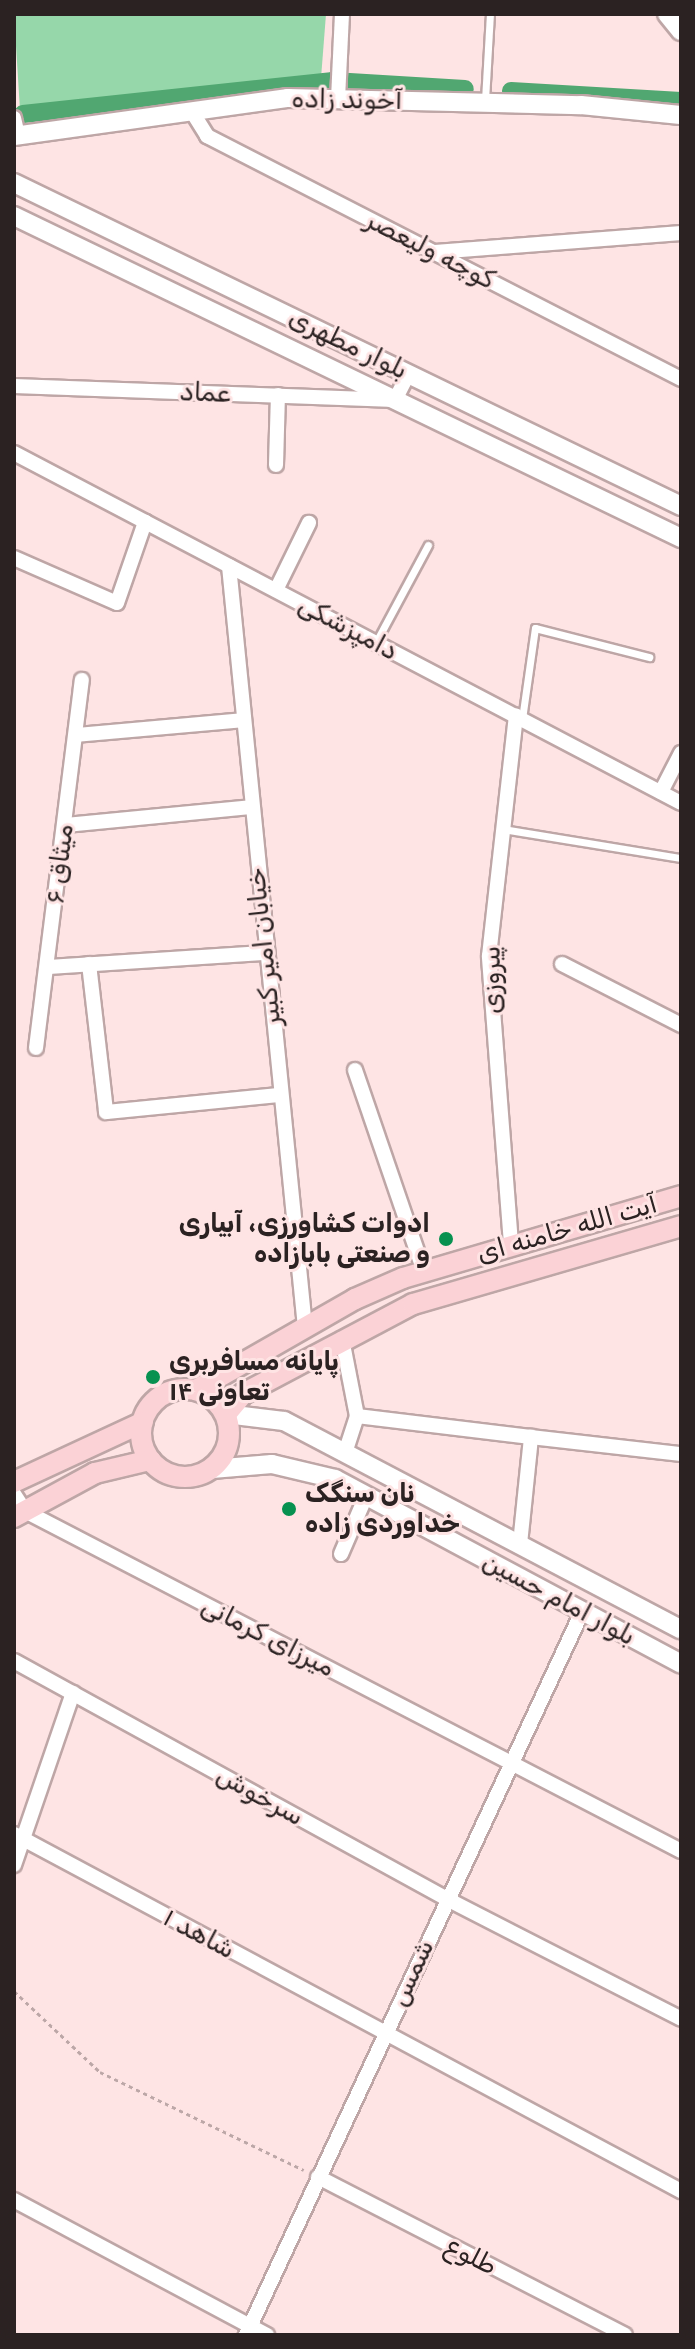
<!DOCTYPE html>
<meta charset="utf-8">
<style>
body{margin:0}
#map{position:relative;width:695px;height:2349px;overflow:hidden;background:#fee4e4;font-family:Rubik,"Noto Sans Arabic",sans-serif}
div>[style]{position:absolute}
.green>*{inset:0;background:#96d7aa}
.canal>*{height:18px;margin:-9px;padding:0 9px;transform-origin:9px;border-radius:9px;background:#51a771}
.path>*{height:3px;margin-top:-1.5px;transform-origin:0;background:repeating-linear-gradient(90deg,#bca7a7 0 4px,transparent 0 8px)}
.roads{filter:drop-shadow(2px 0 #bea6a6) drop-shadow(-2px 0 #bea6a6) drop-shadow(0 2px #bea6a6) drop-shadow(0 -2px #bea6a6)}
.service>*{height:7px;margin:-3.5px;padding:0 3.5px;transform-origin:3.5px;border-radius:3.5px;background:#fff}
.minor>*{height:14px;margin:-7px;padding:0 7px;transform-origin:7px;border-radius:7px;background:#fff}
.tertiary>*{height:18px;margin:-9px;padding:0 9px;transform-origin:9px;border-radius:9px;background:#fff}
.secondary>*{height:20px;margin:-10px;padding:0 10px;transform-origin:10px;border-radius:10px;background:#fbd2d6}
.secondary>.ring{margin:-10px;padding:0;box-sizing:content-box;background:none;border:20px solid #fbd2d6;border-radius:50%}
.dots>*{width:22px;height:22px;translate:-50% -50%;box-sizing:border-box;border:4px solid #fee4e4;border-radius:50%}
span{translate:-50% -50%;white-space:nowrap;text-align:center;line-height:1.15;-webkit-text-stroke:6px #fee4e4;paint-order:stroke}
.street-label{font-size:26px;color:#2b2222}
.poi-label{font-size:26px;color:#2b2222;font-weight:700}
.right{translate:-100% -50%;text-align:right}
.left{translate:0 -50%;text-align:left}
.frame{position:absolute;inset:0;border:16px solid #2b2222;pointer-events:none}
</style>
<div id="map">
<div class="green">
<i style="clip-path:polygon(14px 14px,326px 14px,321px 78px,20px 110px)"></i>
</div>
<div class="canal">
<i style="left:511px;top:91px;width:170px;rotate:3.4deg"></i>
<i style="left:23px;top:114px;width:312px;rotate:-6.1deg"></i>
<i style="left:333px;top:81px;width:132px;rotate:3.5deg"></i>
</div>
<div class="path">
<i style="left:14px;top:1991px;width:118px;rotate:43.3deg"></i>
<i style="left:100px;top:2072px;width:226px;rotate:25.7deg"></i>
</div>
<div class="roads">
<div class="service">
<i style="left:485px;top:100px;width:86px;rotate:-86.7deg"></i>
<i style="left:376px;top:642px;width:110px;rotate:-61.8deg"></i>
<i style="left:522px;top:719px;width:92px;rotate:-81.9deg"></i>
<i style="left:535px;top:628px;width:118px;rotate:14.3deg"></i>
<i style="left:503px;top:829px;width:180px;rotate:9.3deg"></i>
</div>
<div class="minor">
<i style="left:338px;top:99px;width:85px;rotate:-87.3deg"></i>
<i style="left:191px;top:110px;width:31px;rotate:58deg"></i>
<i style="left:207px;top:136px;width:533px;rotate:27.14deg"></i>
<i style="left:14px;top:118px;width:17px;rotate:77deg"></i>
<i style="left:435px;top:252px;width:247px;rotate:-4.4deg"></i>
<i style="left:14px;top:386px;width:381px;rotate:2.1deg"></i>
<i style="left:395px;top:400px;width:30px;rotate:-63deg"></i>
<i style="left:14px;top:453px;width:753px;rotate:27.69deg"></i>
<i style="left:276px;top:465px;width:70px;rotate:-88.4deg"></i>
<i style="left:14px;top:558px;width:112px;rotate:23.6deg"></i>
<i style="left:117px;top:603px;width:86px;rotate:-70.9deg"></i>
<i style="left:229px;top:566px;width:766px;rotate:84.3deg"></i>
<i style="left:276px;top:590px;width:75px;rotate:-63.8deg"></i>
<i style="left:76px;top:735px;width:168px;rotate:-5.1deg"></i>
<i style="left:661px;top:792px;width:44px;rotate:-62.9deg"></i>
<i style="left:65px;top:825px;width:187px;rotate:-5.5deg"></i>
<i style="left:89px;top:964px;width:149px;rotate:83.4deg"></i>
<i style="left:106px;top:1112px;width:174px;rotate:-5.6deg"></i>
<i style="left:562px;top:964px;width:134px;rotate:27.1deg"></i>
<i style="left:48px;top:967px;width:216px;rotate:-3.7deg"></i>
<i style="left:36px;top:1048px;width:371px;rotate:-82.9deg"></i>
<i style="left:355px;top:1070px;width:213px;rotate:71.1deg"></i>
<i style="left:511px;top:1244px;width:289px;rotate:-94.4deg"></i>
<i style="left:489px;top:956px;width:242px;rotate:-83.6deg"></i>
<i style="left:342px;top:1339px;width:78px;rotate:79deg"></i>
<i style="left:357px;top:1416px;width:175px;rotate:6.9deg"></i>
<i style="left:345px;top:1453px;width:39px;rotate:-72deg"></i>
<i style="left:14px;top:1494px;width:20px;rotate:57deg"></i>
<i style="left:25px;top:1511px;width:739px;rotate:27.4deg"></i>
<i style="left:520px;top:1544px;width:108px;rotate:-84.1deg"></i>
<i style="left:531px;top:1437px;width:151px;rotate:6.5deg"></i>
<i style="left:341px;top:1554px;width:63px;rotate:-66.7deg"></i>
<i style="left:14px;top:1661px;width:494px;rotate:28.8deg"></i>
<i style="left:447px;top:1899px;width:263px;rotate:27.1deg"></i>
<i style="left:14px;top:1834px;width:757px;rotate:28.16deg"></i>
<i style="left:14px;top:1865px;width:182px;rotate:-71.1deg"></i>
<i style="left:318px;top:2177px;width:345px;rotate:27.2deg"></i>
<i style="left:14px;top:2200px;width:287px;rotate:28.1deg"></i>
<i style="left:246px;top:2335px;width:797px;rotate:-65.07deg"></i>
</div>
<div class="tertiary">
<i style="left:667px;top:14px;width:22px;rotate:51deg"></i>
<i style="left:14px;top:136px;width:277px;rotate:-7.9deg"></i>
<i style="left:288px;top:98px;width:293px;rotate:1.4deg"></i>
<i style="left:581px;top:105px;width:100px;rotate:5.7deg"></i>
<i style="left:14px;top:183px;width:741px;rotate:25.84deg"></i>
<i style="left:14px;top:216px;width:741px;rotate:25.77deg"></i>
<i style="left:226px;top:1414px;width:58px;rotate:6.9deg"></i>
<i style="left:284px;top:1421px;width:448px;rotate:27.7deg"></i>
<i style="left:212px;top:1469px;width:60px;rotate:-4.8deg"></i>
<i style="left:272px;top:1464px;width:65px;rotate:13.4deg"></i>
<i style="left:335px;top:1479px;width:392px;rotate:28.1deg"></i>
</div>
<div class="secondary">
<i class="ring" style="left:141px;top:1389px;width:68px;height:68px"></i>
<i style="left:196px;top:1390px;width:183px;rotate:-29.8deg"></i>
<i style="left:355px;top:1299px;width:52px;rotate:-23.6deg"></i>
<i style="left:403px;top:1278px;width:290px;rotate:-16.4deg"></i>
<i style="left:226px;top:1414px;width:26px;rotate:-50deg"></i>
<i style="left:243px;top:1394px;width:192px;rotate:-27.9deg"></i>
<i style="left:413px;top:1304px;width:279px;rotate:-16.2deg"></i>
<i style="left:14px;top:1482px;width:142px;rotate:-24.9deg"></i>
<i style="left:14px;top:1517px;width:92px;rotate:-28.5deg"></i>
<i style="left:95px;top:1473px;width:57px;rotate:-13.3deg"></i>
</div>
</div>
<div class="dots">
<i style="left:446px;top:1239px;background:#079150"></i>
<i style="left:153px;top:1377px;background:#079150"></i>
<i style="left:289px;top:1509px;background:#079150"></i>
</div>
<div class="street-label">
<span style="left:347px;top:100px;rotate:1deg">آخوند زاده</span>
<span style="left:430px;top:250px;rotate:27deg">کوچه ولیعصر</span>
<span style="left:348px;top:344px;rotate:26deg">بلوار مطهری</span>
<span style="left:205px;top:393px;rotate:2deg">عماد</span>
<span style="left:348px;top:628px;rotate:28deg">دامپزشکی</span>
<span style="left:60px;top:864px;rotate:-83deg">میثاق ۶</span>
<span style="left:264px;top:947px;rotate:-96deg">خیابان امیر کبیر</span>
<span style="left:492px;top:980px;rotate:-91deg">پیروزی</span>
<span style="left:567px;top:1229px;rotate:-16deg">آیت الله خامنه ای</span>
<span style="left:559px;top:1599px;rotate:28deg">بلوار امام حسین</span>
<span style="left:268px;top:1637px;rotate:27deg">میرزای کرمانی</span>
<span style="left:260px;top:1796px;rotate:29deg">سرخوش</span>
<span style="left:199px;top:1934px;rotate:28deg">شاهد ۱</span>
<span style="left:412px;top:1973px;rotate:-65deg">شمس</span>
<span style="left:471px;top:2256px;rotate:27deg">طلوع</span>
</div>
<div class="poi-label">
<span class="right" style="left:430px;top:1239px">ادوات کشاورزی، آبیاری<br>و صنعتی بابازاده</span>
<span class="left" style="left:169px;top:1377px">پایانه مسافربری<br>تعاونی ۱۴</span>
<span class="left" style="left:305px;top:1509px">نان سنگک<br>خداوردی زاده</span>
</div>
<div class="frame"></div>
</div>
